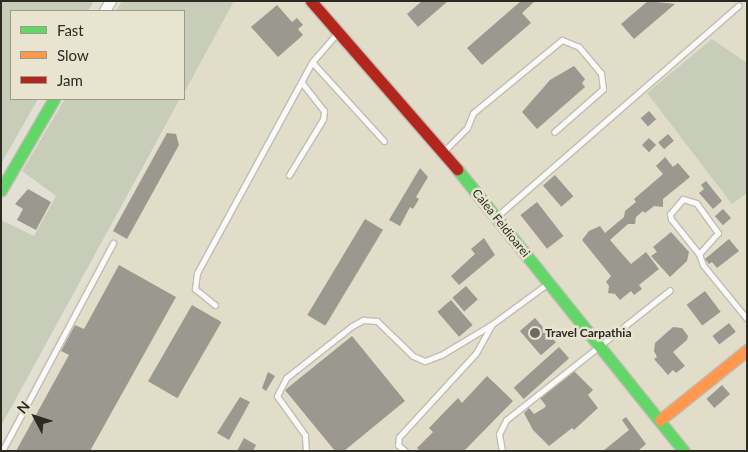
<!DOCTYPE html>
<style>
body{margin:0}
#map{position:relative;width:748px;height:452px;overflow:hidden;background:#e2e0d5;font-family:Lato,sans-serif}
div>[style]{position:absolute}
.built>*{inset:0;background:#e1ddc8}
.green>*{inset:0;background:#c8cdba}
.building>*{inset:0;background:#9b9890;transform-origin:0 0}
.roads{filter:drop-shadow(1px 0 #bfbeb5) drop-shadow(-1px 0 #bfbeb5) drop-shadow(0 1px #bfbeb5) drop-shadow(0 -1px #bfbeb5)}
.lane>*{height:5px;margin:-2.5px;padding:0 2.5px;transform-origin:2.5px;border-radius:2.5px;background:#fbfaf9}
.street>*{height:10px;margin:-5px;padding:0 5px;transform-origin:5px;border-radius:5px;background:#fbfaf9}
.fast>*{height:11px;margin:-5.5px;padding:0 5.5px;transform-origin:5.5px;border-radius:5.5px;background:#63d668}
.slow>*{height:11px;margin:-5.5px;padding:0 5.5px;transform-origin:5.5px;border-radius:5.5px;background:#ff974d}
.jam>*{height:11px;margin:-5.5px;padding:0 5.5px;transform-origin:5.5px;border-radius:5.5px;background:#b3261e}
.dots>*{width:14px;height:14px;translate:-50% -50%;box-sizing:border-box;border:2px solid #e8e4cf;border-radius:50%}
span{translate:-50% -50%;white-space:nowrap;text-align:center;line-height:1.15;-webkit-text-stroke:5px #e8e4cf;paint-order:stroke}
.street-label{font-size:12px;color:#2c2a22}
.poi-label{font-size:12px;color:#2c2a22;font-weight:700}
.left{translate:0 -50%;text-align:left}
.frame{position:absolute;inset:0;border:2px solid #2c2a22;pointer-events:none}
.legend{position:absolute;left:10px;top:10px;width:175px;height:90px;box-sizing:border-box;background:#e8e4cf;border:1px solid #9d9a8a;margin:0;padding:6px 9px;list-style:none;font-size:15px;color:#2c2a22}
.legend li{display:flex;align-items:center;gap:10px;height:25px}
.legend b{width:25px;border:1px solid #9d9a8a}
.north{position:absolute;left:10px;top:392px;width:50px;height:50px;-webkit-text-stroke:4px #e8e4cf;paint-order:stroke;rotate:310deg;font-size:14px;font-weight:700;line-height:20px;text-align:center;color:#2c2a22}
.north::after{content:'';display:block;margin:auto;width:18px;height:22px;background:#2c2a22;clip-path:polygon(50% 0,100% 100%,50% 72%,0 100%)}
</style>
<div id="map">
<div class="built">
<i style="clip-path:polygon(233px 1px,747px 1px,747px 451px,1px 451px,1px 443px)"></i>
</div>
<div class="green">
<i style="clip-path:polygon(1px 1px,94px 1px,88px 11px,11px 11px,11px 99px,38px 99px,1px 164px)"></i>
<i style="clip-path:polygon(122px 1px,234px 1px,184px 93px,184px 11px,116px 11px)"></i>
<i style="clip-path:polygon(712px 39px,747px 63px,747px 193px,732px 204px,647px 93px)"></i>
<i style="clip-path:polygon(65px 99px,180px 99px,1px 426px,1px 220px,34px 236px,56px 196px,22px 171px)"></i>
</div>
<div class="building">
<i style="clip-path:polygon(422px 1px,448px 1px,418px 27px,407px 14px)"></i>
<i style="clip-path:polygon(521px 1px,535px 1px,522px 13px,531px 23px,482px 65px,467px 48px)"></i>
<i style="clip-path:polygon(648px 1px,675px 4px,634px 39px,621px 24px)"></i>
<i style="clip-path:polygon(277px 5px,292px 22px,297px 18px,303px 25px,298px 29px,303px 35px,278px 57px,251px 27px)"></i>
<i style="clip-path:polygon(574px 66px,585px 79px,582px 83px,585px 87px,537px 129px,522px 112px,550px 80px)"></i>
<i style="left:649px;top:111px;width:11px;height:11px;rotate:49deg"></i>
<i style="clip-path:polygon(167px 133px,176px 134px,179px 145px,127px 239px,113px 231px)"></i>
<i style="left:668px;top:134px;width:9px;height:13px;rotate:49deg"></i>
<i style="left:649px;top:138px;width:10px;height:10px;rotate:45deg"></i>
<i style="clip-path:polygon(665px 157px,673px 167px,678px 163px,690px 177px,663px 199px,663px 207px,654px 206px,645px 213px,643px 211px,636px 217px,635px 224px,628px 224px,610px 240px,631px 264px,646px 252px,659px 269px,639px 285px,642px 289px,634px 295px,631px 291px,620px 300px,615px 294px,608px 293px,609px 286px,606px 282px,611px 276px,582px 240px,589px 231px,600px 226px,605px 233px,624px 217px,625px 211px,636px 202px,634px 199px,663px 174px,656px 166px)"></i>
<i style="clip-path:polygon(420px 168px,428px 177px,416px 197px,419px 199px,413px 209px,410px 207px,400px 226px,389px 220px)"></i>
<i style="left:555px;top:175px;width:28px;height:16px;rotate:49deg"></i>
<i style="clip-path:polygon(706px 181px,722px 201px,713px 209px,699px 193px,704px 189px,701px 185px)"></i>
<i style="clip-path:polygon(28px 189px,51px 202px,36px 230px,17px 220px,23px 209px,15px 204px)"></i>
<i style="left:537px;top:202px;width:43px;height:21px;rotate:52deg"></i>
<i style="left:723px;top:209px;width:12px;height:11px;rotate:48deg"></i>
<i style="left:365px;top:219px;width:21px;height:112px;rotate:31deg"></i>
<i style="clip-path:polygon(671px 232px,689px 252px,687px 261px,670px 277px,651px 256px,657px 252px,653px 247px)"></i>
<i style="clip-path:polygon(484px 238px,495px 255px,459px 285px,451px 276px,475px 254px,471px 249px)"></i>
<i style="clip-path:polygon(729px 239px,739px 251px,717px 268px,712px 262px,709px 264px,705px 259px)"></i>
<i style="clip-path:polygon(119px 265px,176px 297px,90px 451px,16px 451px,69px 355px,61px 351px,75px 325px,84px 329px)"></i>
<i style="left:466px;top:286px;width:18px;height:18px;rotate:49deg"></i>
<i style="left:705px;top:291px;width:26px;height:23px;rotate:53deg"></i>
<i style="left:451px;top:300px;width:33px;height:18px;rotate:49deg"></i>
<i style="left:192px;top:305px;width:34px;height:88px;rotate:30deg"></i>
<i style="left:535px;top:318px;width:32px;height:20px;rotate:49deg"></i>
<i style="left:729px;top:323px;width:11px;height:21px;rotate:52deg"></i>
<i style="clip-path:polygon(673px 327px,682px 328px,688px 336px,687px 340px,673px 352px,685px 366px,676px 373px,673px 370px,668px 375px,654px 359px,657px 357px,654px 351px,655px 343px)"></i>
<i style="clip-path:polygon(352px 336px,405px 401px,344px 451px,335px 451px,285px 390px)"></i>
<i style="left:559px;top:347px;width:15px;height:61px;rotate:48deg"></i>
<i style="clip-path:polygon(574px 371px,593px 390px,588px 395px,598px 408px,574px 430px,572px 428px,549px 446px,533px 430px,524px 413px,529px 408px,534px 414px,544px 408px,546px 406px,540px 398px)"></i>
<i style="clip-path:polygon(268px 372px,275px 376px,266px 391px,262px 388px)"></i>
<i style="clip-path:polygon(487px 376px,513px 401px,464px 451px,420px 451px,417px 448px,433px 432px,429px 428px,458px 398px,462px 403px)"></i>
<i style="left:722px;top:385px;width:12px;height:21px;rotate:48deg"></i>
<i style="clip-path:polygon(240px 397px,250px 402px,229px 440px,217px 433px)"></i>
<i style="clip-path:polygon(626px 417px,646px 444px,638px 451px,603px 451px,629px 430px,622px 420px)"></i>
<i style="clip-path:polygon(244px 438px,256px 445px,253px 451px,237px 451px)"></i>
</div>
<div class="roads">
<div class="lane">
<i style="left:312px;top:62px;width:107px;rotate:47.7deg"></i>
<i style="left:445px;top:150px;width:31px;rotate:-45deg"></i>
<i style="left:467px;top:128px;width:16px;rotate:-68deg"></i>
<i style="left:473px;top:113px;width:115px;rotate:-39.4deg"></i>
<i style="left:562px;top:40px;width:18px;rotate:22deg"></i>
<i style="left:579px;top:47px;width:34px;rotate:50deg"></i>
<i style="left:601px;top:73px;width:16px;rotate:83deg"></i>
<i style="left:603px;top:89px;width:65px;rotate:138.7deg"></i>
<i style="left:289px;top:175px;width:66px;rotate:-58.7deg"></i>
<i style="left:323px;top:119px;width:8px;rotate:-83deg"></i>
<i style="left:324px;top:111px;width:37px;rotate:-128deg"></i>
<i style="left:496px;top:217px;width:322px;rotate:-41.1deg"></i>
<i style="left:699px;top:254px;width:28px;rotate:-48deg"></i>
<i style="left:718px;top:233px;width:37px;rotate:-126deg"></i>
<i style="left:696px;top:203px;width:14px;rotate:-163deg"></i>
<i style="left:683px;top:199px;width:20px;rotate:131deg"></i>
<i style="left:670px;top:214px;width:5px;rotate:79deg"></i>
<i style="left:671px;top:219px;width:45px;rotate:51.3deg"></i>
<i style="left:699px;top:254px;width:12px;rotate:70deg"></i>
<i style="left:703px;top:265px;width:70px;rotate:50.8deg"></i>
<i style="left:215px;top:305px;width:26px;rotate:-141deg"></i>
<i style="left:195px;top:289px;width:16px;rotate:-83deg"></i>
<i style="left:197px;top:273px;width:240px;rotate:-61.4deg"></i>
<i style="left:312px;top:62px;width:37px;rotate:-49deg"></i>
<i style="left:2px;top:451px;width:236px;rotate:-61.9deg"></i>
<i style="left:306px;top:451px;width:16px;rotate:-94deg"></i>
<i style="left:305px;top:435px;width:48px;rotate:-125.7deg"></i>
<i style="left:277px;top:396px;width:20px;rotate:-63deg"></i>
<i style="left:286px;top:378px;width:84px;rotate:-38.2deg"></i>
<i style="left:352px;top:326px;width:13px;rotate:-29deg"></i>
<i style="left:363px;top:320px;width:14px;rotate:4deg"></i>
<i style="left:377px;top:321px;width:50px;rotate:44.2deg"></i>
<i style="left:413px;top:356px;width:13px;rotate:23deg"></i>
<i style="left:425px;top:361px;width:17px;rotate:-21deg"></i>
<i style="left:441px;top:355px;width:58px;rotate:-31deg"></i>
<i style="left:491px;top:325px;width:69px;rotate:-36.2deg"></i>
<i style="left:405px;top:451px;width:9px;rotate:-139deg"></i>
<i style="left:398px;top:445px;width:8px;rotate:-83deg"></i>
<i style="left:399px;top:437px;width:114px;rotate:-47.5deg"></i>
<i style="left:476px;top:353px;width:31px;rotate:-61deg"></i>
<i style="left:502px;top:451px;width:17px;rotate:-100deg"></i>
<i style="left:499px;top:434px;width:16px;rotate:-63deg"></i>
<i style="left:506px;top:420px;width:209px;rotate:-38.4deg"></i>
</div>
<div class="street">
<i style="left:105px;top:11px;width:12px;rotate:-59deg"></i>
</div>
<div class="fast">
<i style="left:457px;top:169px;width:362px;rotate:51.2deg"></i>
<i style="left:1px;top:190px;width:105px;rotate:-59.8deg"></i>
</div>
<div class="slow">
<i style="left:660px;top:420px;width:112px;rotate:-38.8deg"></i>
</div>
<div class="jam">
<i style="left:311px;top:1px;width:223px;rotate:49deg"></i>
</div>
</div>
<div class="dots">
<i style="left:535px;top:333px;background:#6c6a61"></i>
</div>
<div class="street-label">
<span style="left:501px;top:223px;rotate:51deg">Calea Feldioarei</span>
</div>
<div class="poi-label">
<span class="left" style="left:545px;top:333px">Travel Carpathia</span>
</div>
<div class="frame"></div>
<ul class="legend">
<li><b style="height:6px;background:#63d668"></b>Fast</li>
<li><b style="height:6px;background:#ff974d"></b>Slow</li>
<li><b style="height:6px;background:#b3261e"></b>Jam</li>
</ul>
<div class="north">N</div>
</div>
